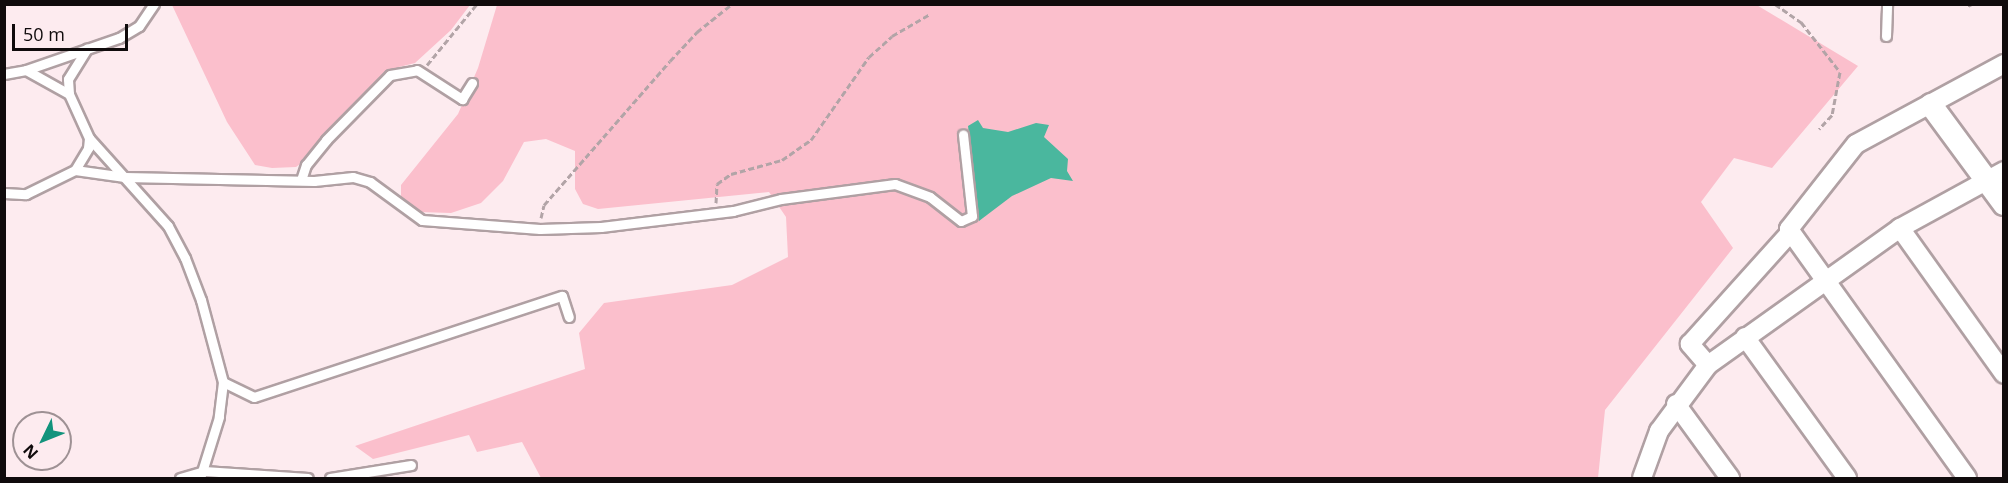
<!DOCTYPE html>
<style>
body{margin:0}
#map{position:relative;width:2008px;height:483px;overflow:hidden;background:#fdebef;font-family:"Open Sans",sans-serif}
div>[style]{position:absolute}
.green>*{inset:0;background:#fbbfcc}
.water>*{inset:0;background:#4ab79e}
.path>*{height:3px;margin-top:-1.5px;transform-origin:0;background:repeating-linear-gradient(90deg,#b2a4a7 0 6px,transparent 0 9px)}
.roads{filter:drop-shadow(2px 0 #b0a0a3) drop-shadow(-2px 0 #b0a0a3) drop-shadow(0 2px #b0a0a3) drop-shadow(0 -2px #b0a0a3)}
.service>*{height:9px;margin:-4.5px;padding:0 4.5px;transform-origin:4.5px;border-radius:4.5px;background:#fff}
.minor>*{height:18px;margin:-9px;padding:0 9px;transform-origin:9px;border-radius:9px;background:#fff}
.tertiary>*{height:22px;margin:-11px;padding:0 11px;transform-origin:11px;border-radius:11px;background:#fff}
span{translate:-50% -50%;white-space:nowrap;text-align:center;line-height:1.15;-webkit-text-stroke:6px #fdebef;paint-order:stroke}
.frame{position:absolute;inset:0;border:6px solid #100b0c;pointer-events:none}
.north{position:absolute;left:12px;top:411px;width:60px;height:60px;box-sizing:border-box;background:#fdebef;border:2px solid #9e9194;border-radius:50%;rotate:227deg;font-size:16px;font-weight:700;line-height:24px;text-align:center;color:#100b0c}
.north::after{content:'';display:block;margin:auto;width:21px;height:27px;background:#12937c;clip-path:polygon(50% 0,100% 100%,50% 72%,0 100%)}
.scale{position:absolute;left:12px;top:24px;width:116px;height:27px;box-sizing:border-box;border:3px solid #100b0c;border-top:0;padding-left:8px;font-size:18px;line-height:21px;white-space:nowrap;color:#100b0c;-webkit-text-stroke:4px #fdebef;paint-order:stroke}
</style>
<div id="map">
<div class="green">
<i style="clip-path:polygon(1755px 4px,1858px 66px,1772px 168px,1734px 158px,1701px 202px,1733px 248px,1605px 410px,1598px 478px,541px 478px,522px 442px,477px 452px,469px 435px,373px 459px,355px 446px,585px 369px,579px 333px,604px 303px,732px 285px,788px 257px,786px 217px,769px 192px,598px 209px,583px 204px,575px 189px,575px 151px,546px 139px,524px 142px,503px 181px,481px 203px,451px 213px,419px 212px,401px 198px,401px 185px,458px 114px,478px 68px,497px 5px)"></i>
<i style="clip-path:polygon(172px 5px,470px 5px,451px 30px,415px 63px,399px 67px,369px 88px,331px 126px,309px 158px,296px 167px,272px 168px,255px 165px,227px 122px)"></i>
</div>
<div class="water">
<i style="clip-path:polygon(978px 120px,983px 128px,1008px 132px,1036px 123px,1049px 125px,1044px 137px,1068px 159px,1067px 171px,1073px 181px,1051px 178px,1012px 196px,979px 221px,968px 126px)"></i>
</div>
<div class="path">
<i style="left:1775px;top:4px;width:32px;rotate:35deg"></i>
<i style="left:1801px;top:22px;width:63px;rotate:52deg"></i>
<i style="left:1840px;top:72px;width:44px;rotate:100.5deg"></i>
<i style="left:1832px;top:115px;width:19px;rotate:133deg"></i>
<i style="left:1968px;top:6px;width:4px;rotate:-27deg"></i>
<i style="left:427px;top:65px;width:79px;rotate:-50.7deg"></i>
<i style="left:716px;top:203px;width:19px;rotate:-87deg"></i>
<i style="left:717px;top:184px;width:17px;rotate:-36deg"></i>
<i style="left:731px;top:174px;width:53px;rotate:-15.4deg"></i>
<i style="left:782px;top:160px;width:35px;rotate:-35deg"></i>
<i style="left:811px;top:140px;width:101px;rotate:-55.1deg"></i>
<i style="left:869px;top:57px;width:31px;rotate:-42deg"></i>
<i style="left:892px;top:36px;width:44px;rotate:-30.1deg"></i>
<i style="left:541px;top:218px;width:13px;rotate:-77deg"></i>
<i style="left:544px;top:205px;width:191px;rotate:-48.8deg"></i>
<i style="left:670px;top:61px;width:40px;rotate:-47deg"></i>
<i style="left:697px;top:32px;width:45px;rotate:-38.7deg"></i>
<i style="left:833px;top:478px;width:1px"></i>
</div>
<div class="roads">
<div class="service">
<i style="left:1886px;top:36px;width:32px;rotate:-88deg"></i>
<i style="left:26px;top:70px;width:98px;rotate:-19deg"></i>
<i style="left:119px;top:38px;width:23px;rotate:-31deg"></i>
<i style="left:139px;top:26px;width:27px;rotate:-56deg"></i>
<i style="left:4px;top:74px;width:22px;rotate:-10deg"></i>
<i style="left:26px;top:70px;width:49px;rotate:29.2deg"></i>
<i style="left:69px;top:94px;width:48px;rotate:65.6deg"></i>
<i style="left:89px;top:138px;width:118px;rotate:48.1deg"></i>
<i style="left:168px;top:226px;width:36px;rotate:62deg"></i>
<i style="left:185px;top:258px;width:45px;rotate:69.1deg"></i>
<i style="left:201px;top:300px;width:85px;rotate:75deg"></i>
<i style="left:223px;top:382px;width:35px;rotate:97deg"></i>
<i style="left:219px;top:417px;width:64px;rotate:107.3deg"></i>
<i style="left:69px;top:94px;width:15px;rotate:-94deg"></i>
<i style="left:68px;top:79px;width:36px;rotate:-58deg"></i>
<i style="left:75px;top:170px;width:26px;rotate:-59deg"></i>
<i style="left:88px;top:148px;width:10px;rotate:-84deg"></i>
<i style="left:301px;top:180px;width:16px;rotate:-72deg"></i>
<i style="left:306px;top:165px;width:32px;rotate:-51deg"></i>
<i style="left:326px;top:140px;width:91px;rotate:-45.4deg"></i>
<i style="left:390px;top:75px;width:27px;rotate:-10deg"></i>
<i style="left:417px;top:70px;width:54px;rotate:32.8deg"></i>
<i style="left:462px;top:99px;width:19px;rotate:-58deg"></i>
<i style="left:4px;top:193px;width:22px;rotate:3deg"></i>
<i style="left:26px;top:194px;width:55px;rotate:-26.1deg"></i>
<i style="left:75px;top:170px;width:50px;rotate:8deg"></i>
<i style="left:125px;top:177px;width:189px;rotate:1.2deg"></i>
<i style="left:314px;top:181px;width:39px;rotate:-6deg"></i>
<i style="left:353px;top:177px;width:18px;rotate:16deg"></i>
<i style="left:370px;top:182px;width:64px;rotate:36.2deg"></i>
<i style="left:422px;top:220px;width:118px;rotate:4.4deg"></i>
<i style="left:540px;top:229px;width:61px;rotate:-1.9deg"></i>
<i style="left:601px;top:227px;width:133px;rotate:-6.9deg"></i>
<i style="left:733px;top:211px;width:49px;rotate:-14deg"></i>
<i style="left:781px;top:199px;width:115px;rotate:-7.5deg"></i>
<i style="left:895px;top:184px;width:37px;rotate:20deg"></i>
<i style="left:930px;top:197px;width:39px;rotate:38deg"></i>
<i style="left:961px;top:221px;width:12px;rotate:-24deg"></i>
<i style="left:972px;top:216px;width:82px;rotate:-96.3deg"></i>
<i style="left:223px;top:382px;width:34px;rotate:26deg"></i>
<i style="left:254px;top:397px;width:324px;rotate:-18.2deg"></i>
<i style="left:562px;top:296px;width:22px;rotate:72deg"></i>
<i style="left:180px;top:478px;width:25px;rotate:-16deg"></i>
<i style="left:204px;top:471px;width:104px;rotate:3.9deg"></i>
<i style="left:330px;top:478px;width:82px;rotate:-9.1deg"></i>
</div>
<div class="minor">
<i style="left:1900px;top:228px;width:179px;rotate:54.5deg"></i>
<i style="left:1745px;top:337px;width:174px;rotate:54.1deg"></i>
<i style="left:1708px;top:365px;width:28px;rotate:-131deg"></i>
<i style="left:1690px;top:344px;width:151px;rotate:-48deg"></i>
<i style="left:1676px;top:404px;width:92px;rotate:53.9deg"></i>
<i style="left:1642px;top:478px;width:50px;rotate:-70.1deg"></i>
<i style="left:1659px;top:431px;width:82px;rotate:-53.4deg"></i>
<i style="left:1708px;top:365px;width:236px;rotate:-35.5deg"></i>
<i style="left:1900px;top:228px;width:119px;rotate:-28.7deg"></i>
<i style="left:1967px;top:478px;width:306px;rotate:-125.6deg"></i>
<i style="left:1789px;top:229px;width:108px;rotate:-51.8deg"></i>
<i style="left:1856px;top:144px;width:168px;rotate:-28.4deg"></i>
</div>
<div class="tertiary">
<i style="left:1931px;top:105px;width:123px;rotate:53.6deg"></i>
</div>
</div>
<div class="frame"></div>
<div class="north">N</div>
<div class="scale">50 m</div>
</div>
